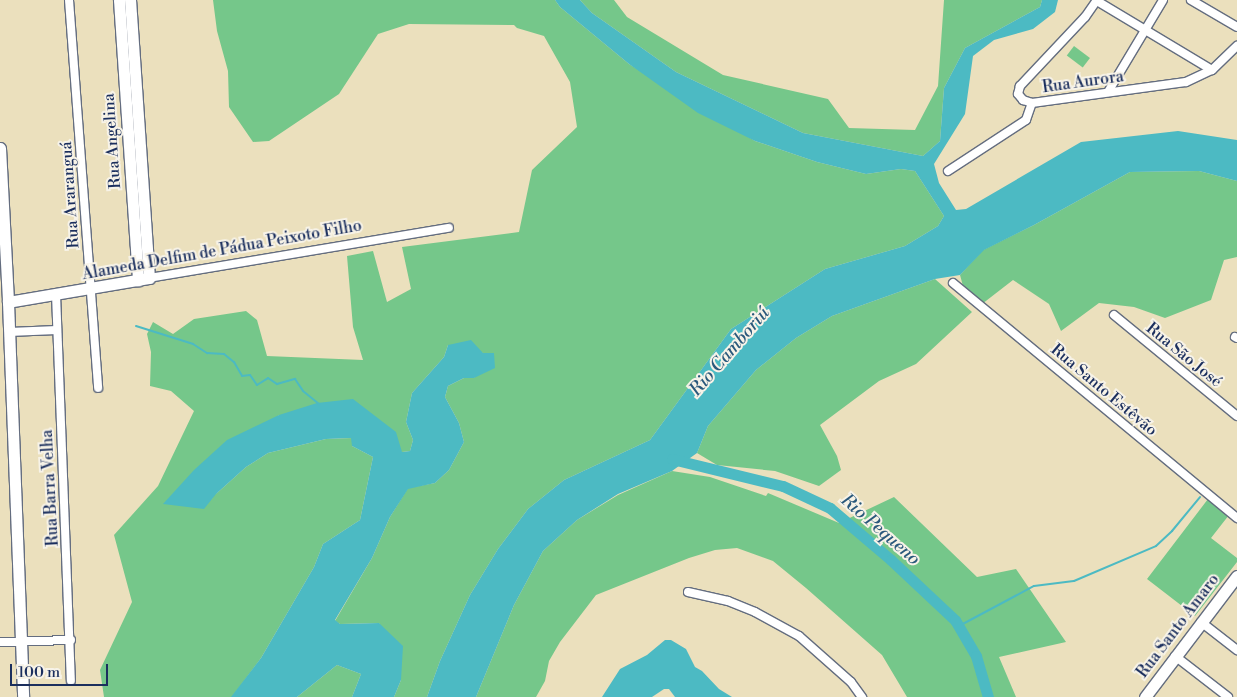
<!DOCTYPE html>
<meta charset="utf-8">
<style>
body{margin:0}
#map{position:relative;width:1237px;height:697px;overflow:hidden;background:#ebe0bd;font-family:"Libre Bodoni",serif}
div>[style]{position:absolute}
.green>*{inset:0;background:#75c78a;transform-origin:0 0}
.water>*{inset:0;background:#4cbac3}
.stream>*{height:2px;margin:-1px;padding:0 1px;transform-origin:1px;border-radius:1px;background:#4cbac3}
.river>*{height:11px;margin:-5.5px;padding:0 5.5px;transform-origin:5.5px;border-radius:5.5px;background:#4cbac3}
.roads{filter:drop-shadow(1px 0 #646d7f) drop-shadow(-1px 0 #646d7f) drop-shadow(0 1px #646d7f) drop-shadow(0 -1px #646d7f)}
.street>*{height:8px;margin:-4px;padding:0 4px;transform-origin:4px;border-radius:4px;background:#fff}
.secondary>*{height:11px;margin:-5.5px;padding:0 5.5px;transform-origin:5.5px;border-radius:5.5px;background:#fff}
span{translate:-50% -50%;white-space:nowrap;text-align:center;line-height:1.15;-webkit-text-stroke:4px #f7f3e8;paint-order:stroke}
.street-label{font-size:16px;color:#1b2f5e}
.water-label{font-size:18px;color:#2a597c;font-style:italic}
.scale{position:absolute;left:10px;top:664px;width:98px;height:22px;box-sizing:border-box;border:2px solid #1b2f5e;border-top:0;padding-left:6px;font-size:15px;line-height:18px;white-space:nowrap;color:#1b2f5e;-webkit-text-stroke:4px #f7f3e8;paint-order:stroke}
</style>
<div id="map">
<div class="green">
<i style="clip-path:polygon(213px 0,555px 0,560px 7px,629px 64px,755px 141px,817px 162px,866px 174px,901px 169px,915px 171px,944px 216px,938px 226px,905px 246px,825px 269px,731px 329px,650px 440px,564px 480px,528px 509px,498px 549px,470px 595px,440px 661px,427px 697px,394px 697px,401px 680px,379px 623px,340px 624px,335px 621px,372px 558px,390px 517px,408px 488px,435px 483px,449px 470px,464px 442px,459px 423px,445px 397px,448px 386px,464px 378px,474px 378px,483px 353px,448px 345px,444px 357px,412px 393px,406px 422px,413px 440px,410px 451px,402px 452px,279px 415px,204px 509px,216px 494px,246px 467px,268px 453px,326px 439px,352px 438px,352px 446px,373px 457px,360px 520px,323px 544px,314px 567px,261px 658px,232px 697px,104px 697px,100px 670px,132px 602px,114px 535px,158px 486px,194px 411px,171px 391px,150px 386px,151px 352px,147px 334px,153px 322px,173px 334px,194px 319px,246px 311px,257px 320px,267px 356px,363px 360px,353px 327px,347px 256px,373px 251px,387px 302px,411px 289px,402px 247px,519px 232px,532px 170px,577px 127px,570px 82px,544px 36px,517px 28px,514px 25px,409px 24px,378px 34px,339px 94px,269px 141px,253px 142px,229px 107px,228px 71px,217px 31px)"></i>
<i style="clip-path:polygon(580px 0,614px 0,627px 17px,723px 75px,828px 99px,849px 128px,915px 130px,938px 86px,944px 0,1042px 0,1040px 7px,965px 48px,944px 88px,940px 141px,923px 156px,803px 133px,676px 72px,592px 13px)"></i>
<i style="left:1074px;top:46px;width:20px;height:12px;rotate:37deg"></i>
<i style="clip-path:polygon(1199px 171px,1237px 181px,1237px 257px,1224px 260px,1211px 300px,1165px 318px,1134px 307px,1099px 303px,1061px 331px,1049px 304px,1013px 280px,982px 304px,963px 286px,960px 275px,983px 250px,1034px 225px,1130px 172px)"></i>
<i style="clip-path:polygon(935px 279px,972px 312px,916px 364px,879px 381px,820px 425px,837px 456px,841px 470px,819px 486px,775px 471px,717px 465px,697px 453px,708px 426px,756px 370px,796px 338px,832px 316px)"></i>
<i style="clip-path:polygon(672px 471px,710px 477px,766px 496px,768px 493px,839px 523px,894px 497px,977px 577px,1016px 569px,1066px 642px,999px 657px,1016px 697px,907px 697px,882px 655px,806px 588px,773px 561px,737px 548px,715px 550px,689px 558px,596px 595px,560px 642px,549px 661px,545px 681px,536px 697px,476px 697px,514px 605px,543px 551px,577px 520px,618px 495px)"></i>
<i style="clip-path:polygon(1208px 499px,1229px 515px,1211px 538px,1237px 558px,1237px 562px,1195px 616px,1147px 579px)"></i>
<i style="clip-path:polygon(337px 665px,361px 674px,352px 697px,297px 697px)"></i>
</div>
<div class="water">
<i style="clip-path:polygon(555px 0,580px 0,592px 13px,676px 72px,803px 133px,923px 156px,940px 141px,944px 88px,965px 48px,1040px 7px,1042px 0,1058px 0,1055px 12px,1033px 29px,994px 40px,973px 56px,965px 114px,934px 164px,939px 183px,956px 210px,966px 209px,1081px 142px,1178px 131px,1237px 140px,1237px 181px,1199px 171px,1130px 172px,1034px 225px,984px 250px,960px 275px,935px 279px,832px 316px,796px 338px,756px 370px,708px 426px,697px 453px,672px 471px,618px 494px,577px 520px,543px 551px,514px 605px,476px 697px,427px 697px,440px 661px,470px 595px,498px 549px,528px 509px,564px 480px,650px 440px,731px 329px,825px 269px,905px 246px,938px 226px,944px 216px,915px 171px,901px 169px,866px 174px,817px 162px,755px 141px,698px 113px,629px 64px,560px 7px)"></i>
<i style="clip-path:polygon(471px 340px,483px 353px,494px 353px,495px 368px,474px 378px,464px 378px,448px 386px,445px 397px,459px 423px,464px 442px,449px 470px,435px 483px,408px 489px,390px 517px,372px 558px,335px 620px,340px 624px,379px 623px,403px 646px,401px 680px,394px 697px,352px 697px,361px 674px,337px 665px,297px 697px,231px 697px,261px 658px,314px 567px,323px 544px,360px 520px,373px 457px,352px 446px,351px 438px,326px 439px,268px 453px,246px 467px,216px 494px,204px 509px,163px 504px,194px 470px,227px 440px,279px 415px,317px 403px,353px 399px,396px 432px,402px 452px,410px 451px,413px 440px,406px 422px,412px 393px,444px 357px,448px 345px)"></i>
<i style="clip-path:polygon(665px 640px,671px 640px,686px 649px,695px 667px,702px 671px,719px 689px,732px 697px,675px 697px,669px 689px,664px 689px,652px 697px,602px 697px,620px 669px,647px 655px)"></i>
</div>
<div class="stream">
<i style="left:136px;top:326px;width:60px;rotate:17.5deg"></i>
<i style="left:193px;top:344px;width:17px;rotate:33deg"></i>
<i style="left:207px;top:353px;width:17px;rotate:3deg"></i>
<i style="left:224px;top:354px;width:13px;rotate:39deg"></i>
<i style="left:234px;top:362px;width:16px;rotate:60deg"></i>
<i style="left:242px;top:376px;width:8px;rotate:-7deg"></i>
<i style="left:250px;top:375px;width:12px;rotate:55deg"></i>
<i style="left:257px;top:385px;width:13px;rotate:-32deg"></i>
<i style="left:268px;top:378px;width:11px;rotate:34deg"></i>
<i style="left:277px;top:384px;width:19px;rotate:-16deg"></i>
<i style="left:295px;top:379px;width:14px;rotate:56deg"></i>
<i style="left:303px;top:391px;width:21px;rotate:39deg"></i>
<i style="left:959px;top:626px;width:85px;rotate:-28.1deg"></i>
<i style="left:1034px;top:586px;width:40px;rotate:-7.1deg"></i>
<i style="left:1074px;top:581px;width:89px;rotate:-23.1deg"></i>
<i style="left:1156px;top:546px;width:22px;rotate:-43deg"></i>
<i style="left:1172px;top:531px;width:44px;rotate:-50.5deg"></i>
</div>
<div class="river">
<i style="left:672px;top:459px;width:114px;rotate:13.7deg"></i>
<i style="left:783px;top:486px;width:52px;rotate:25.1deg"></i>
<i style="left:830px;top:508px;width:80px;rotate:40.4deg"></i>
<i style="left:891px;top:560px;width:88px;rotate:43.2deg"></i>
<i style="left:955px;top:620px;width:42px;rotate:59.7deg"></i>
<i style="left:976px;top:656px;width:43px;rotate:73.7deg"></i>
</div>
<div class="roads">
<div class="street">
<i style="left:69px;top:0;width:389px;rotate:85.7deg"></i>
<i style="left:1097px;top:0;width:21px;rotate:125deg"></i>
<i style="left:1085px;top:17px;width:95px;rotate:133.3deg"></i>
<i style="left:1020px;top:86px;width:8px;rotate:104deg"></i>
<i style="left:1018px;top:94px;width:8px;rotate:50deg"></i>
<i style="left:1023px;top:100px;width:9px;rotate:18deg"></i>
<i style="left:1032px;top:103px;width:155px;rotate:-7.8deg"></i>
<i style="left:1186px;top:82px;width:29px;rotate:-25deg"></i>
<i style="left:1212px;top:70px;width:35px;rotate:-44deg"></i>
<i style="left:1191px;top:0;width:53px;rotate:30.4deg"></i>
<i style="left:1097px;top:1px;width:134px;rotate:31deg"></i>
<i style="left:1108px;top:92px;width:107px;rotate:-59.1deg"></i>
<i style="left:948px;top:171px;width:93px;rotate:-33.2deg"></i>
<i style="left:1026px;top:120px;width:18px;rotate:-71deg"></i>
<i style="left:149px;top:278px;width:304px;rotate:-9.5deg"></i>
<i style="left:953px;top:283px;width:369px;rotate:39.6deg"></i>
<i style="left:56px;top:294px;width:387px;rotate:87.8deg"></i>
<i style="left:1114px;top:315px;width:159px;rotate:39.4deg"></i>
<i style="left:9px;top:332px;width:48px;rotate:-2.4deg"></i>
<i style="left:1235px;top:337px;width:2px;rotate:27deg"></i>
<i style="left:688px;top:592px;width:41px;rotate:12.7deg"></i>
<i style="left:728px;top:601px;width:29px;rotate:22deg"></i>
<i style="left:755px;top:612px;width:50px;rotate:28.6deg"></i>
<i style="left:799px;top:636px;width:69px;rotate:41.5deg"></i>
<i style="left:851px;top:682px;width:19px;rotate:54deg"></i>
<i style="left:1201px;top:622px;width:46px;rotate:37.9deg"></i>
<i style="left:0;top:642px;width:71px;rotate:-1.6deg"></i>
<i style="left:1175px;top:656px;width:67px;rotate:37.7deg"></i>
</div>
<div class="secondary">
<i style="left:119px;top:0;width:281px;rotate:86.1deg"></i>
<i style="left:0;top:148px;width:154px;rotate:87deg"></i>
<i style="left:8px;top:302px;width:395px;rotate:87.8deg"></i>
<i style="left:8px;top:302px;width:143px;rotate:-9.7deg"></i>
<i style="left:149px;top:278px;width:279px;rotate:-93.9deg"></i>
<i style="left:1145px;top:697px;width:152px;rotate:-52.8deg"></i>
</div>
</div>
<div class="street-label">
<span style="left:1083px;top:82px;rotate:-8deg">Rua Aurora</span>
<span style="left:112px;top:141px;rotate:-94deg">Rua Angelina</span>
<span style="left:70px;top:195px;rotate:-94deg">Rua Araranguá</span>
<span style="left:222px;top:250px;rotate:-10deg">Alameda Delfim de Pádua Peixoto Filho</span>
<span style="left:1184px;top:355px;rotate:39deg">Rua São José</span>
<span style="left:1104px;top:390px;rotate:40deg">Rua Santo Estêvão</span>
<span style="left:50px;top:488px;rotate:-93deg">Rua Barra Velha</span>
<span style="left:1178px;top:626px;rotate:-53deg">Rua Santo Amaro</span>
</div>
<div class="water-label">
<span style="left:730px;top:352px;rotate:-49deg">Rio Camboriú</span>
<span style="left:880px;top:530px;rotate:41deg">Rio Pequeno</span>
</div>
<div class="scale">100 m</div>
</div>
